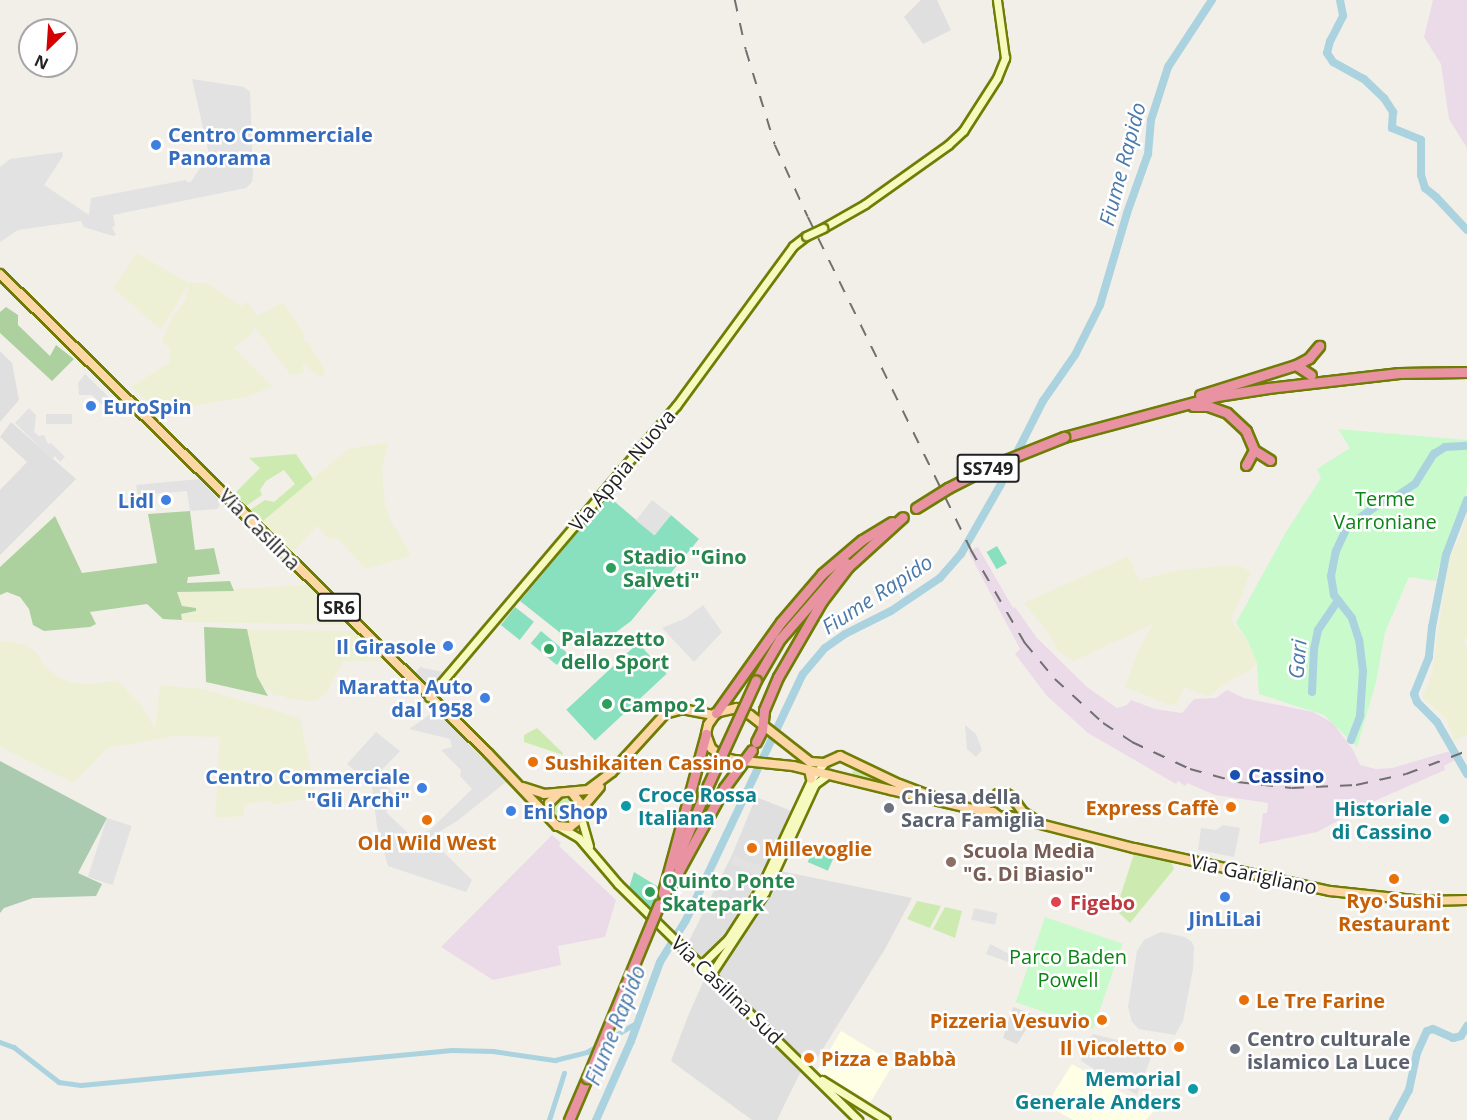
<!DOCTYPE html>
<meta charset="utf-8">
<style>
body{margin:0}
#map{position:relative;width:1467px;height:1120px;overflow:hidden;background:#f2efe9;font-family:"Open Sans",sans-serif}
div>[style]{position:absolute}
.residential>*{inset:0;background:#e0dfdf}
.industrial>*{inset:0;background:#ebdbe8}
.education>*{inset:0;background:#ffffe5;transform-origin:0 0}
.farmland>*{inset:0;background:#eef0d5}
.grass>*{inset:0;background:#cdebb0}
.round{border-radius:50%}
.forest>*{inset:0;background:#add19e}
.cemetery>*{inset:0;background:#aacbaf}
.park>*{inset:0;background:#c8facc;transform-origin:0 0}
.pitch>*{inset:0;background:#88e0be;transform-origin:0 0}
.parking>*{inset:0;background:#e2e2e2;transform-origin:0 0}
.canal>*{height:4.5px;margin:-2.25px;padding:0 2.25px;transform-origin:2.25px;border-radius:2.25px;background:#aad3df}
.river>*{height:8px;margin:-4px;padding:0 4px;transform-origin:4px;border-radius:4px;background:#aad3df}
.roads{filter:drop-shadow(2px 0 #707d05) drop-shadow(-2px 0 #707d05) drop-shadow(0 2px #707d05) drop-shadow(0 -2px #707d05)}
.secondary>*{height:7px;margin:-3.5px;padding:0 3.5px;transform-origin:3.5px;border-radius:3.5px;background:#f7fabf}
.primary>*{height:8px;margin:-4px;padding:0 4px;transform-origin:4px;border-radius:4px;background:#fcd6a4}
.highway>*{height:9px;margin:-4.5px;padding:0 4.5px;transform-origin:4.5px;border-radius:4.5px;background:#e892a2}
.rail>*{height:1.5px;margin-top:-0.75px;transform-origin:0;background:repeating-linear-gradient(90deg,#707070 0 12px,transparent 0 24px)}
.bridges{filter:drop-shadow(2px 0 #707d05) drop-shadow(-2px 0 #707d05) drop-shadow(0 2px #707d05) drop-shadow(0 -2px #707d05)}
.secondary-bridge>*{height:7px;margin:-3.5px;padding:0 3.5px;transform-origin:3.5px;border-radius:3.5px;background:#f7fabf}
.highway-bridge>*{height:9px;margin:-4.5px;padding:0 4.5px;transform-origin:4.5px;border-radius:4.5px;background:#e892a2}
.dots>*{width:16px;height:16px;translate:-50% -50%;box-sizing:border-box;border:3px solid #fff;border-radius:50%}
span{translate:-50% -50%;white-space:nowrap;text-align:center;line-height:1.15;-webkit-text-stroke:5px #fff;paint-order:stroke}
.shield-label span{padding:2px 4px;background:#fff;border:2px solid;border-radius:4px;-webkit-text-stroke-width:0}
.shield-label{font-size:18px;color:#222;font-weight:700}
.shop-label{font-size:20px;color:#366cbe;font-weight:700}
.left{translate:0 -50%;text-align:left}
.right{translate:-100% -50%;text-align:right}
.street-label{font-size:20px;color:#222}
.park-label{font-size:20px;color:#0c8416}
.leisure-label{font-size:20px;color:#27864d;font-weight:700}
.food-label{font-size:20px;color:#c56008;font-weight:700}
.transit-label{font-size:20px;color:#164399;font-weight:700}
.culture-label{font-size:20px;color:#0d838f;font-weight:700}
.worship-label{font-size:20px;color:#5b616d;font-weight:700}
.education-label{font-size:20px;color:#785e54;font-weight:700}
.health-label{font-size:20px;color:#be3a42;font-weight:700}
.water-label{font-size:21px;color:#4a7aab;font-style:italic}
.north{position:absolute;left:18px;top:18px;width:60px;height:60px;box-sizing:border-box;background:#fff;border:2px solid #a7a7a7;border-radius:50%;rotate:205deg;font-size:16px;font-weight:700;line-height:24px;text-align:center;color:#222}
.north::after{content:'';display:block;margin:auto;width:21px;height:27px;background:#d40000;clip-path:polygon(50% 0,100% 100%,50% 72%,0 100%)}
</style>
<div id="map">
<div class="residential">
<i style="clip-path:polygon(921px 0,937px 0,951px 30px,923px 44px,904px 17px)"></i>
<i style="clip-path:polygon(0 351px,12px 363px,19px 400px,0 422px)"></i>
<i style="clip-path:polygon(11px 422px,76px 479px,0 555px,0 490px,27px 462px,0 437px)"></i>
<i style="clip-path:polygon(756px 797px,794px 812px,771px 869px,912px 898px,885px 949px,809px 1071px,805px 1067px,799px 1075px,777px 1120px,752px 1120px,671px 1061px,688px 1016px,708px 971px,684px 951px,732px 855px)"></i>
<i style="clip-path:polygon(1013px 1007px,1035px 1015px,1017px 1044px,1003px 1038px)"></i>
</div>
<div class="industrial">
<i style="clip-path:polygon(1433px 0,1467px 0,1467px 148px,1449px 119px,1441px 64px,1424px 37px)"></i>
<i style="clip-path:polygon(978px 547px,1013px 608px,1015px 607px,1037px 638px,1087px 687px,1117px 708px,1127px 705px,1131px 700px,1155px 709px,1182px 713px,1194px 699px,1216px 698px,1227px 690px,1244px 698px,1313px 712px,1333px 723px,1353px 750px,1360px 765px,1376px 769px,1392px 768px,1450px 751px,1455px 760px,1444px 766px,1445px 770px,1379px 799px,1317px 832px,1259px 844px,1263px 813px,1267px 813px,1268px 803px,1215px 795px,1187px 783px,1185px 786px,1178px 781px,1176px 784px,1088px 733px,1047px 696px,1015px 654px,1020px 649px,968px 551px)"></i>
<i style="clip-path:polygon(552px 835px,561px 843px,559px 846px,616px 900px,605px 937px,558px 946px,561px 965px,493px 980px,441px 947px)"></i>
</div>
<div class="education">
<i style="left:841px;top:1031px;width:62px;height:46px;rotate:31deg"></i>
<i style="clip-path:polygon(1072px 1064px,1154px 1111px,1146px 1120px,1073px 1120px,1046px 1105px)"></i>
</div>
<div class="farmland">
<i style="clip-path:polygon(137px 253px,188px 283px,206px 283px,241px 306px,247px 302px,257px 316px,283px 303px,305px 334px,303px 341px,308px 342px,325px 370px,324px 376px,319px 376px,302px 363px,304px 373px,290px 374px,254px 326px,252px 334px,234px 348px,272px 386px,250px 396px,160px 412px,131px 387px,170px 362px,170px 349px,162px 341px,172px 317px,186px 300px,188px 285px,161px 330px,113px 288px)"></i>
<i style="clip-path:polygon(388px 442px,382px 470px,385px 505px,391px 522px,410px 552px,409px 556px,366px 569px,337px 538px,330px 540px,317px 526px,293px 552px,263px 521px,348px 449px)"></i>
<i style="clip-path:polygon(1467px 513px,1467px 638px,1463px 639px,1467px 647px,1467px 735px,1454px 741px,1446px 718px,1422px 698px,1432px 673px,1448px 561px,1459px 539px)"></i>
<i style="clip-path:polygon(1128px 556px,1139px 580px,1173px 571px,1227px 565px,1240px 566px,1251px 572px,1231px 621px,1248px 641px,1257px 663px,1250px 671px,1234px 678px,1208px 696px,1184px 687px,1178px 703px,1170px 705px,1125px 687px,1139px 648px,1153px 624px,1074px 661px,1058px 651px,1048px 632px,1024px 603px)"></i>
<i style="clip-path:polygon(310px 585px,351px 625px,185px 622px,182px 620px,181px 614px,195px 611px,181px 606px,176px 592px)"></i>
<i style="clip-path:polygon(247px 629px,355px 631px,386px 661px,343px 661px,327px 692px,318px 699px,309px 701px,288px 699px,282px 695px,275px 696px,261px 685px,251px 653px)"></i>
<i style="clip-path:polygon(0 641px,25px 644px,37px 653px,44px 665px,57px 676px,73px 683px,96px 684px,117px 680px,142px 706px,155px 729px,160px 685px,203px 689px,300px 718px,316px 797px,272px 805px,270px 801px,245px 804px,244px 816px,215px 818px,220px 737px,175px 736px,107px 748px,74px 783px,6px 750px,0 746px)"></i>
</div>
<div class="grass">
<i style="clip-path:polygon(296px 454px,313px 479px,263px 521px,250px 510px,265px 500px,274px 502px,295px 484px,284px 470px,266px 481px,260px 490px,262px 495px,246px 506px,234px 494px,260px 468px,249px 458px)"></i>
<i style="clip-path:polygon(537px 728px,563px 753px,563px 755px,524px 742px,524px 735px)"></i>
<i style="clip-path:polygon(854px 763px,891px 784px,891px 785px,850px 777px,854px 770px)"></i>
<i class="round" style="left:551px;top:794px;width:30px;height:30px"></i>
<i style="clip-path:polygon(1134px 854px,1171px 862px,1174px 869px,1130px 923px,1119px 913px,1117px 906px)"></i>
<i style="clip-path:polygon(917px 901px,941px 906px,930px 928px,907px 919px)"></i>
<i style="clip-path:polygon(945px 907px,962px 911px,955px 938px,933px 929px)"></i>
</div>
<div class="forest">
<i style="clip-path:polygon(6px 307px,18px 315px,18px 325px,50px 356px,56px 345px,74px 359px,52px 381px,0 333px,0 312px)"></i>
<i style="clip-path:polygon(190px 511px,195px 550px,214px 548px,220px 574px,188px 577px,187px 583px,230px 581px,234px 591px,177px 592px,182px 606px,196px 608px,196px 611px,181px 614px,182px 620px,163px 619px,147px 604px,90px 612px,96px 624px,90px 627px,44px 631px,33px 625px,29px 609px,20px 597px,7px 592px,0 595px,0 567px,55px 516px,82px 573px,157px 563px,148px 514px)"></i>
<i style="clip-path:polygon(204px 627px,247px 629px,257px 676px,268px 696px,206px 682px)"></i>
</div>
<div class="cemetery">
<i style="clip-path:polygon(0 761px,107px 818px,78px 873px,102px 884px,96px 896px,33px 898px,4px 908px,0 913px)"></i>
</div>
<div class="park">
<i style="clip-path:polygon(1338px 429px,1467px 440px,1467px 489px,1464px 507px,1438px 569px,1436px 581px,1409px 577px,1385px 632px,1376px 682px,1357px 747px,1324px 715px,1259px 694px,1257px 663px,1248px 641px,1236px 623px,1286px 532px,1321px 478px,1317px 469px,1350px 448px)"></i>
<i style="left:1045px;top:917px;width:82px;height:90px;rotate:19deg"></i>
</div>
<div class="pitch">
<i style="clip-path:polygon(608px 496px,654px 535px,671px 515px,699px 539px,631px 621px,603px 642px,585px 645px,568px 639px,520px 601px)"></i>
<i style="left:997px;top:546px;width:20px;height:12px;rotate:60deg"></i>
<i style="left:515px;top:607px;width:24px;height:23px;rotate:38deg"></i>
<i style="left:541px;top:631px;width:34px;height:16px;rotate:40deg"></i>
<i style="left:638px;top:643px;width:42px;height:98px;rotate:47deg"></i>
<i style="left:813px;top:850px;width:22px;height:13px;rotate:24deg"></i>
<i style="clip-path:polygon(634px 872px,673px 896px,670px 910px,658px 916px,629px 888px)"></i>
</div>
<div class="parking">
<i style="clip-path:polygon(192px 79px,244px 87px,250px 92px,253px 175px,252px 182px,246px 188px,113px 215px,115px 226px,112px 227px,116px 235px,113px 236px,84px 227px,81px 221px,18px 230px,0 242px,0 167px,10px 159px,62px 152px,63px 156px,44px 185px,89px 215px,91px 198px,186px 180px,187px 182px,191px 182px,209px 154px)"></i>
<i style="clip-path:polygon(85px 374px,122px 410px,115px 417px,92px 395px,79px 395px,78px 383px)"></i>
<i style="clip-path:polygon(29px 408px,36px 415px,34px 432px,39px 436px,44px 435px,48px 444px,51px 443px,65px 457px,60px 462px,55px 456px,52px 459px,15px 423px)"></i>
<i style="left:46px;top:414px;width:26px;height:10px"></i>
<i style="clip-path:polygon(199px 479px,218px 499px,220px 505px,217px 509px,190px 511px,187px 491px,138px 495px,136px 485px)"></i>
<i style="left:652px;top:500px;width:24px;height:26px;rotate:38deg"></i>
<i style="clip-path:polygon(703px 605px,722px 632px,694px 662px,662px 628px,686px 618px)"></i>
<i style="clip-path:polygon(421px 666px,423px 668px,444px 672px,435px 683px,427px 687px,414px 674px)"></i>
<i style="clip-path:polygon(439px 708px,510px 779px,457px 821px,429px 838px,472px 880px,466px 892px,388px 866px,377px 827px,372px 786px,347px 764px,376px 732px,400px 751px,377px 775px,395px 795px,393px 798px,395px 801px,386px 812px,412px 837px,430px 830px,472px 789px,460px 776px,461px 770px,441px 750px,452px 747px,450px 739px,409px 729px)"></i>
<i style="clip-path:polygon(965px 725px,976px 734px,982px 750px,976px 757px,967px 749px)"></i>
<i style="left:107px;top:818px;width:26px;height:62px;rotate:18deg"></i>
<i style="clip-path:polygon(1223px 825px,1240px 828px,1234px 857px,1198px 850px,1201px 828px,1216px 830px)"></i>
<i style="clip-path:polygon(734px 856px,765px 867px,761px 876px,731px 864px)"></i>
<i style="left:974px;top:908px;width:24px;height:12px;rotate:12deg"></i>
<i style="clip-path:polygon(1161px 932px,1185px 937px,1192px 942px,1194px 947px,1193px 969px,1183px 1021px,1175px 1035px,1139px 1029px,1132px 1022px,1128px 1007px,1137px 951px,1144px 940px)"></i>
<i style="clip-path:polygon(990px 944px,1013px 956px,1011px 963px,986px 954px)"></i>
<i style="clip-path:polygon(1093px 1034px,1154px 1049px,1137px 1095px,1081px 1061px,1081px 1052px)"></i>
</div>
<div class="canal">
<i style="left:0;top:1042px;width:15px;rotate:20deg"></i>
<i style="left:14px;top:1047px;width:57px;rotate:37.9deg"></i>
<i style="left:59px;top:1082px;width:22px;rotate:8deg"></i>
<i style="left:81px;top:1085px;width:372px;rotate:-5.4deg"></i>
<i style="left:451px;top:1050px;width:42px;rotate:1.4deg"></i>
<i style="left:493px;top:1051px;width:63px;rotate:8.3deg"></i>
<i style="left:555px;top:1060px;width:33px;rotate:-14deg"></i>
<i style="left:587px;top:1052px;width:59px;rotate:-30.5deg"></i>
<i style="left:549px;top:1120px;width:49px;rotate:-72.3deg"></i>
</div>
<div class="river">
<i style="left:1340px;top:0;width:16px;rotate:79deg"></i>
<i style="left:1343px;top:16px;width:28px;rotate:117deg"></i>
<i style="left:1330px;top:41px;width:12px;rotate:104deg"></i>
<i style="left:1327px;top:53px;width:11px;rotate:56deg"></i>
<i style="left:1333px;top:62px;width:35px;rotate:29deg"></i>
<i style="left:1364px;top:79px;width:28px;rotate:44deg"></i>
<i style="left:1384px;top:98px;width:17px;rotate:57deg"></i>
<i style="left:1393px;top:112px;width:16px;rotate:94deg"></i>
<i style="left:1392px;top:128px;width:31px;rotate:22deg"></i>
<i style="left:1421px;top:140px;width:35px;rotate:90deg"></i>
<i style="left:1421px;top:175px;width:14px;rotate:73deg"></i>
<i style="left:1425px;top:188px;width:14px;rotate:39deg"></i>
<i style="left:1436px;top:197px;width:45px;rotate:46.8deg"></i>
<i style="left:1467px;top:500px;width:59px;rotate:110.9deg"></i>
<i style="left:1446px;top:555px;width:73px;rotate:101deg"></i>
<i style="left:1432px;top:627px;width:30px;rotate:96deg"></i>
<i style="left:1429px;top:657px;width:40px;rotate:112deg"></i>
<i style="left:1414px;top:694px;width:9px;rotate:69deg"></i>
<i style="left:1417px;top:702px;width:28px;rotate:45deg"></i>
<i style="left:1437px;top:722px;width:60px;rotate:60deg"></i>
<i style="left:1312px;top:692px;width:43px;rotate:-87.3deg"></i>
<i style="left:1314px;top:649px;width:19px;rotate:-78deg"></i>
<i style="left:1318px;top:630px;width:36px;rotate:-56deg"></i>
<i style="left:1351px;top:740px;width:26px;rotate:-69deg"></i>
<i style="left:1360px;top:716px;width:45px;rotate:-86.2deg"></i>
<i style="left:1363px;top:671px;width:31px;rotate:-97deg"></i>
<i style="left:1359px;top:640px;width:23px;rotate:-108deg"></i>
<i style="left:1352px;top:618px;width:29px;rotate:-128deg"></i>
<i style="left:1334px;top:595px;width:19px;rotate:-99deg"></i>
<i style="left:1331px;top:576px;width:25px;rotate:-79deg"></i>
<i style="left:1336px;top:551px;width:26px;rotate:-65deg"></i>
<i style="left:1347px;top:527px;width:48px;rotate:-35.7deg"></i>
<i style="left:1386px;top:499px;width:8px;rotate:-7deg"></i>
<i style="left:1394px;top:498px;width:25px;rotate:-34deg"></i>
<i style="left:1415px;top:484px;width:36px;rotate:-58deg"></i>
<i style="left:1434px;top:454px;width:13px;rotate:-32deg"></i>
<i style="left:1445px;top:447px;width:22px;rotate:-3deg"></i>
<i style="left:596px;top:1120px;width:86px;rotate:-66.1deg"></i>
<i style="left:631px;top:1041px;width:84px;rotate:-69.8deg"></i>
<i style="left:660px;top:962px;width:49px;rotate:-58.2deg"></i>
<i style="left:686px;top:920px;width:272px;rotate:-64.6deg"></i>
<i style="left:803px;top:674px;width:34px;rotate:-50deg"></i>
<i style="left:825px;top:648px;width:24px;rotate:-35deg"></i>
<i style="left:845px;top:634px;width:51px;rotate:-26.6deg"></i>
<i style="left:891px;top:611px;width:59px;rotate:-34deg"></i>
<i style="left:940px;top:578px;width:32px;rotate:-49deg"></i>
<i style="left:961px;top:554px;width:78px;rotate:-60.2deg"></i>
<i style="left:1000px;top:486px;width:95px;rotate:-63.2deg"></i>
<i style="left:1043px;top:401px;width:56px;rotate:-55.2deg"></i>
<i style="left:1075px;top:355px;width:56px;rotate:-63.4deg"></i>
<i style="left:1100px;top:305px;width:96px;rotate:-73.6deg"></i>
<i style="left:1127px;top:213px;width:63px;rotate:-70.4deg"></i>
<i style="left:1148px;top:154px;width:34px;rotate:-85deg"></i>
<i style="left:1151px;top:120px;width:56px;rotate:-72.2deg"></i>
<i style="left:1168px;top:67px;width:80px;rotate:-56.7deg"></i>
<i style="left:1393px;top:1120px;width:34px;rotate:-62deg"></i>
<i style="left:1409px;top:1090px;width:38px;rotate:-78deg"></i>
<i style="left:1417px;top:1053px;width:24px;rotate:-66deg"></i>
<i style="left:1427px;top:1031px;width:6px;rotate:-18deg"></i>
<i style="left:1433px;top:1029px;width:22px;rotate:24deg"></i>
<i style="left:1453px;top:1038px;width:8px;rotate:-14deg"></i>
<i style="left:1461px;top:1036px;width:12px;rotate:-59deg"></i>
</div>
<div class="roads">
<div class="secondary">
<i style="left:823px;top:228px;width:48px;rotate:-29.7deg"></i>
<i style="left:865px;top:204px;width:102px;rotate:-35.4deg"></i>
<i style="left:948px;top:145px;width:21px;rotate:-43deg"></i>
<i style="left:963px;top:131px;width:63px;rotate:-57.3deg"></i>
<i style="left:997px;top:78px;width:22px;rotate:-68deg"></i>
<i style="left:1005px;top:58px;width:59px;rotate:-97.9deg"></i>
<i style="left:429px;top:697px;width:382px;rotate:-49.7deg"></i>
<i style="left:676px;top:406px;width:198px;rotate:-53.8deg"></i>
<i style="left:793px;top:246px;width:16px;rotate:-38deg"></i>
<i style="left:581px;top:818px;width:29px;rotate:74deg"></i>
<i style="left:560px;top:827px;width:22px;rotate:30deg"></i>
<i style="left:579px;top:838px;width:60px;rotate:49.7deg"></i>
<i style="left:618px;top:884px;width:337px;rotate:44.5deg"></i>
<i style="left:701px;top:965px;width:37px;rotate:-44deg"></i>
<i style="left:728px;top:939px;width:59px;rotate:-57.4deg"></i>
<i style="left:760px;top:889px;width:123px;rotate:-64.9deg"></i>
<i style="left:812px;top:778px;width:19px;rotate:-51deg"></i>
<i style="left:711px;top:974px;width:98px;rotate:-56.6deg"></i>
<i style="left:765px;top:892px;width:119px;rotate:-65.2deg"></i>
<i style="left:815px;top:784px;width:17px;rotate:-36deg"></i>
<i style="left:822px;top:1080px;width:75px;rotate:32deg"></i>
</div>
<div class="primary">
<i style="left:0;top:274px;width:684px;rotate:44.47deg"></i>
<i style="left:488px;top:753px;width:100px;rotate:46.6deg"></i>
<i style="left:557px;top:826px;width:13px;rotate:4deg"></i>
<i style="left:570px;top:827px;width:14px;rotate:-39deg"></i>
<i style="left:581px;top:818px;width:11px;rotate:-80deg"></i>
<i style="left:583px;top:807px;width:18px;rotate:-128deg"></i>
<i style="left:809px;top:770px;width:9px;rotate:77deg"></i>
<i style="left:523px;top:787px;width:22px;rotate:18deg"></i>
<i style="left:544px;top:794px;width:44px;rotate:-5.2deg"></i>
<i style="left:588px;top:790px;width:30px;rotate:-37deg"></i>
<i style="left:612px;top:772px;width:79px;rotate:-47.6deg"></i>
<i style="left:665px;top:714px;width:18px;rotate:-16deg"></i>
<i style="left:682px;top:709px;width:33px;rotate:11deg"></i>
<i style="left:947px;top:802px;width:51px;rotate:-159.4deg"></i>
<i style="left:899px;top:784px;width:65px;rotate:-154.6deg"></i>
<i style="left:840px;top:756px;width:17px;rotate:156deg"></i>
<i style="left:824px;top:763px;width:14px;rotate:-176deg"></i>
<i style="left:810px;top:762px;width:76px;rotate:-141.9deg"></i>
<i style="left:750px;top:715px;width:15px;rotate:-152deg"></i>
<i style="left:737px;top:708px;width:22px;rotate:167deg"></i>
<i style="left:716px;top:713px;width:14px;rotate:124deg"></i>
<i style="left:708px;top:725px;width:9px;rotate:103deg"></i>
<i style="left:706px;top:734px;width:15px;rotate:70deg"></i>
<i style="left:711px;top:748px;width:14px;rotate:39deg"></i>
<i style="left:722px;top:757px;width:12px;rotate:14deg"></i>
<i style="left:734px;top:760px;width:59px;rotate:5.8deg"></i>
<i style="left:793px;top:766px;width:101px;rotate:13.8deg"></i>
<i style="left:891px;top:790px;width:92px;rotate:13.1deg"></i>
<i style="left:981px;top:811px;width:12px;rotate:5deg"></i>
<i style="left:993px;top:812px;width:9px;rotate:36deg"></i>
<i style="left:1000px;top:817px;width:9px;rotate:-6deg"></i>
<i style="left:1009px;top:816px;width:129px;rotate:14.4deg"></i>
<i style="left:1134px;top:848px;width:201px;rotate:12.4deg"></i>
<i style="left:1330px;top:891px;width:94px;rotate:6.1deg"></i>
<i style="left:1423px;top:901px;width:44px;rotate:-1.3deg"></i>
<i style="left:976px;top:806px;width:8px"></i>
<i style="left:984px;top:806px;width:9px;rotate:-27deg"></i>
<i style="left:992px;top:802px;width:10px;rotate:-53deg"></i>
<i style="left:998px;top:794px;width:7px;rotate:-8deg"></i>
<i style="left:1005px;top:793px;width:8px;rotate:30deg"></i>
<i style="left:1012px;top:797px;width:19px;rotate:54deg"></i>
<i style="left:1023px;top:812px;width:17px;rotate:33deg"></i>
<i style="left:583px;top:807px;width:26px;rotate:-50deg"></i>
<i style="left:548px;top:815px;width:12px;rotate:-85deg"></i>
<i style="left:549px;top:803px;width:13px;rotate:-45deg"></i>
</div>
<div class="highway">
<i style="left:1296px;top:365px;width:18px;rotate:34deg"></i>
<i style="left:1200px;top:395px;width:101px;rotate:-17.4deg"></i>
<i style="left:1296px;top:365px;width:15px;rotate:-28deg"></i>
<i style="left:1309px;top:358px;width:16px;rotate:-50deg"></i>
<i style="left:1193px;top:406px;width:15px"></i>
<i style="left:1208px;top:406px;width:20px;rotate:20deg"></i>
<i style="left:1227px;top:413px;width:26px;rotate:43deg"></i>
<i style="left:1246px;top:431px;width:21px;rotate:67deg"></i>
<i style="left:1254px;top:450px;width:19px;rotate:32deg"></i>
<i style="left:1064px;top:437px;width:158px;rotate:-15deg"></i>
<i style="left:1217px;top:396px;width:52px;rotate:-8.9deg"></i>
<i style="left:1268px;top:388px;width:132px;rotate:-6.5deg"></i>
<i style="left:1399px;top:373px;width:68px;rotate:-0.8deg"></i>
<i style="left:1246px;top:465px;width:17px;rotate:-62deg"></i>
<i style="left:756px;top:680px;width:48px;rotate:-59.7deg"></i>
<i style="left:780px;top:639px;width:101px;rotate:-49deg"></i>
<i style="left:716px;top:713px;width:112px;rotate:-54.5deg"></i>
<i style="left:781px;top:622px;width:63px;rotate:-49.5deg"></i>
<i style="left:822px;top:574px;width:52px;rotate:-40.4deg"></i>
<i style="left:862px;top:540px;width:35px;rotate:-31deg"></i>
<i style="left:756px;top:742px;width:13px;rotate:-63deg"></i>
<i style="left:762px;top:730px;width:20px;rotate:-84deg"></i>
<i style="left:764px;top:710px;width:36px;rotate:-67deg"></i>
<i style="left:778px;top:677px;width:88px;rotate:-59.9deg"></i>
<i style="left:822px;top:601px;width:43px;rotate:-52.6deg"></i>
<i style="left:848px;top:567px;width:74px;rotate:-42.3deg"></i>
<i style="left:675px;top:864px;width:86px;rotate:-67.3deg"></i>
<i style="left:663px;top:892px;width:164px;rotate:-74.8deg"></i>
<i style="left:663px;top:894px;width:12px;rotate:-48deg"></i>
<i style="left:671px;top:885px;width:111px;rotate:-61.3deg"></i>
<i style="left:724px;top:788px;width:47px;rotate:-53.6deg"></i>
<i style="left:569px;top:1120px;width:46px;rotate:-66.8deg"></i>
</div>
</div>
<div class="rail">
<i style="left:735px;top:0;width:51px;rotate:77.6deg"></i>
<i style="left:746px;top:50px;width:99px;rotate:73deg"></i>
<i style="left:775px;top:145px;width:79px;rotate:65.4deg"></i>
<i style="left:808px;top:217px;width:371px;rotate:63.9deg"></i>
<i style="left:971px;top:550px;width:108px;rotate:59.9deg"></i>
<i style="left:1025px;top:643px;width:47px;rotate:50.2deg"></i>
<i style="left:1055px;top:679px;width:65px;rotate:42.5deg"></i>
<i style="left:1103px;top:723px;width:35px;rotate:33deg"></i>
<i style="left:1132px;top:742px;width:64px;rotate:25deg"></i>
<i style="left:1190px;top:769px;width:49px;rotate:15.5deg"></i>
<i style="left:1237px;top:782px;width:55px;rotate:6.2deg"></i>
<i style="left:1292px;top:788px;width:64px;rotate:-2.7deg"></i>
<i style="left:1356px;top:785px;width:51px;rotate:-12.4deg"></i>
<i style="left:1406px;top:774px;width:65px;rotate:-20.7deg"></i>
</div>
<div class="bridges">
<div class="secondary-bridge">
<i style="left:806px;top:236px;width:19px;rotate:-25deg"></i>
</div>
<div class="highway-bridge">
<i style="left:916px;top:508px;width:38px;rotate:-32deg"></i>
<i style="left:948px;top:488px;width:48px;rotate:-27.1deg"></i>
<i style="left:991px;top:466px;width:79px;rotate:-21.7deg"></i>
<i style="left:708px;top:785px;width:115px;rotate:-65.4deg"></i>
<i style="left:587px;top:1078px;width:188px;rotate:-67.5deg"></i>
</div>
</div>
<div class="dots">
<i style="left:156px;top:145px;background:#3f7fe0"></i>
<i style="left:91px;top:406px;background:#3f7fe0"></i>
<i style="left:166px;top:500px;background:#3f7fe0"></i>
<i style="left:611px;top:568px;background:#2e9e5b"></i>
<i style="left:448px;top:646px;background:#3f7fe0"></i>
<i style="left:549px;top:649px;background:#2e9e5b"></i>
<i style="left:485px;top:698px;background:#3f7fe0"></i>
<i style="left:607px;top:704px;background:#2e9e5b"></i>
<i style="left:533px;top:762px;background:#e8710a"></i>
<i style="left:1235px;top:775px;background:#1a4fb4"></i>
<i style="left:422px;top:788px;background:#3f7fe0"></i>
<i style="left:626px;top:806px;background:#0f9aa8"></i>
<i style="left:1231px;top:807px;background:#e8710a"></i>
<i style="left:889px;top:808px;background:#6b7280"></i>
<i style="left:511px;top:811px;background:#3f7fe0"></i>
<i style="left:1444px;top:819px;background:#0f9aa8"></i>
<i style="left:427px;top:820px;background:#e8710a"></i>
<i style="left:752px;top:848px;background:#e8710a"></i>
<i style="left:951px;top:862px;background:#8d6e63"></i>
<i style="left:1394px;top:879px;background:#e8710a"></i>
<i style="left:650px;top:892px;background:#2e9e5b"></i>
<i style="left:1225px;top:897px;background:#3f7fe0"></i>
<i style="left:1056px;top:902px;background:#e0444e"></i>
<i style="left:1244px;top:1000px;background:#e8710a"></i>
<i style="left:1102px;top:1020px;background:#e8710a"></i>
<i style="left:1179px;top:1047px;background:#e8710a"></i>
<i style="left:1235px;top:1049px;background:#6b7280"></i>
<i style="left:809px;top:1058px;background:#e8710a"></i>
<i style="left:1193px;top:1089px;background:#0f9aa8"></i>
</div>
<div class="shield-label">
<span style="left:988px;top:468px">SS749</span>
<span style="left:339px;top:607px">SR6</span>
</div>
<div class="shop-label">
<span class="left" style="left:168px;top:146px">Centro Commerciale<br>Panorama</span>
<span class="left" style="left:103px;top:406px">EuroSpin</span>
<span class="right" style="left:154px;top:500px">Lidl</span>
<span class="right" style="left:436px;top:646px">Il Girasole</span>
<span class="right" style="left:473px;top:698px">Maratta Auto<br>dal 1958</span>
<span class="right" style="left:410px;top:788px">Centro Commerciale<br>"Gli Archi"</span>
<span class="left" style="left:523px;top:811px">Eni Shop</span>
<span style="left:1225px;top:918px">JinLiLai</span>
</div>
<div class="street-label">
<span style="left:622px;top:470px;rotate:-50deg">Via Appia Nuova</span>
<span style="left:260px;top:529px;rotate:45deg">Via Casilina</span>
<span style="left:1254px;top:874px;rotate:12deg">Via Garigliano</span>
<span style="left:727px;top:990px;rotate:44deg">Via Casilina Sud</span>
</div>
<div class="park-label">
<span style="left:1385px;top:510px">Terme<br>Varroniane</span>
<span style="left:1068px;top:968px">Parco Baden<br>Powell</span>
</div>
<div class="leisure-label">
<span class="left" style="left:623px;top:568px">Stadio "Gino<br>Salveti"</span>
<span class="left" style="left:561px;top:650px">Palazzetto<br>dello Sport</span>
<span class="left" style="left:619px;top:704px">Campo 2</span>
<span class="left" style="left:662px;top:892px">Quinto Ponte<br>Skatepark</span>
</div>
<div class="food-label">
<span class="left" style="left:545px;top:762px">Sushikaiten Cassino</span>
<span class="right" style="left:1219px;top:807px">Express Caffè</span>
<span style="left:427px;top:842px">Old Wild West</span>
<span class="left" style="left:764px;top:848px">Millevoglie</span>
<span style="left:1394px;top:912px">Ryo Sushi<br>Restaurant</span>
<span class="left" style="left:1256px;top:1000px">Le Tre Farine</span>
<span class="right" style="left:1090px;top:1020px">Pizzeria Vesuvio</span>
<span class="right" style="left:1167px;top:1047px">Il Vicoletto</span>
<span class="left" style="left:821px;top:1058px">Pizza e Babbà</span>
</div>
<div class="transit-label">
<span class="left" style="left:1248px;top:775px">Cassino</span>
</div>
<div class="culture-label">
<span class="left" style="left:638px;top:806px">Croce Rossa<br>Italiana</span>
<span class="right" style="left:1432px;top:820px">Historiale<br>di Cassino</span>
<span class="right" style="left:1181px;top:1090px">Memorial<br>Generale Anders</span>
</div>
<div class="worship-label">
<span class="left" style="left:901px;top:808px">Chiesa della<br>Sacra Famiglia</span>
<span class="left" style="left:1247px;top:1050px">Centro culturale<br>islamico La Luce</span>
</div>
<div class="education-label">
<span class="left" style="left:963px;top:862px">Scuola Media<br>"G. Di Biasio"</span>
</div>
<div class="health-label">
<span class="left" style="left:1070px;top:902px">Figebo</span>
</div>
<div class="water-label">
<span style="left:1122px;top:164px;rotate:-75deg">Fiume Rapido</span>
<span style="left:877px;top:594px;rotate:-33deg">Fiume Rapido</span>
<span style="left:1297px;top:659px;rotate:-85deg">Gari</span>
<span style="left:615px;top:1025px;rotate:-68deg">Fiume Rapido</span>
</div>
<div class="north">N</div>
</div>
